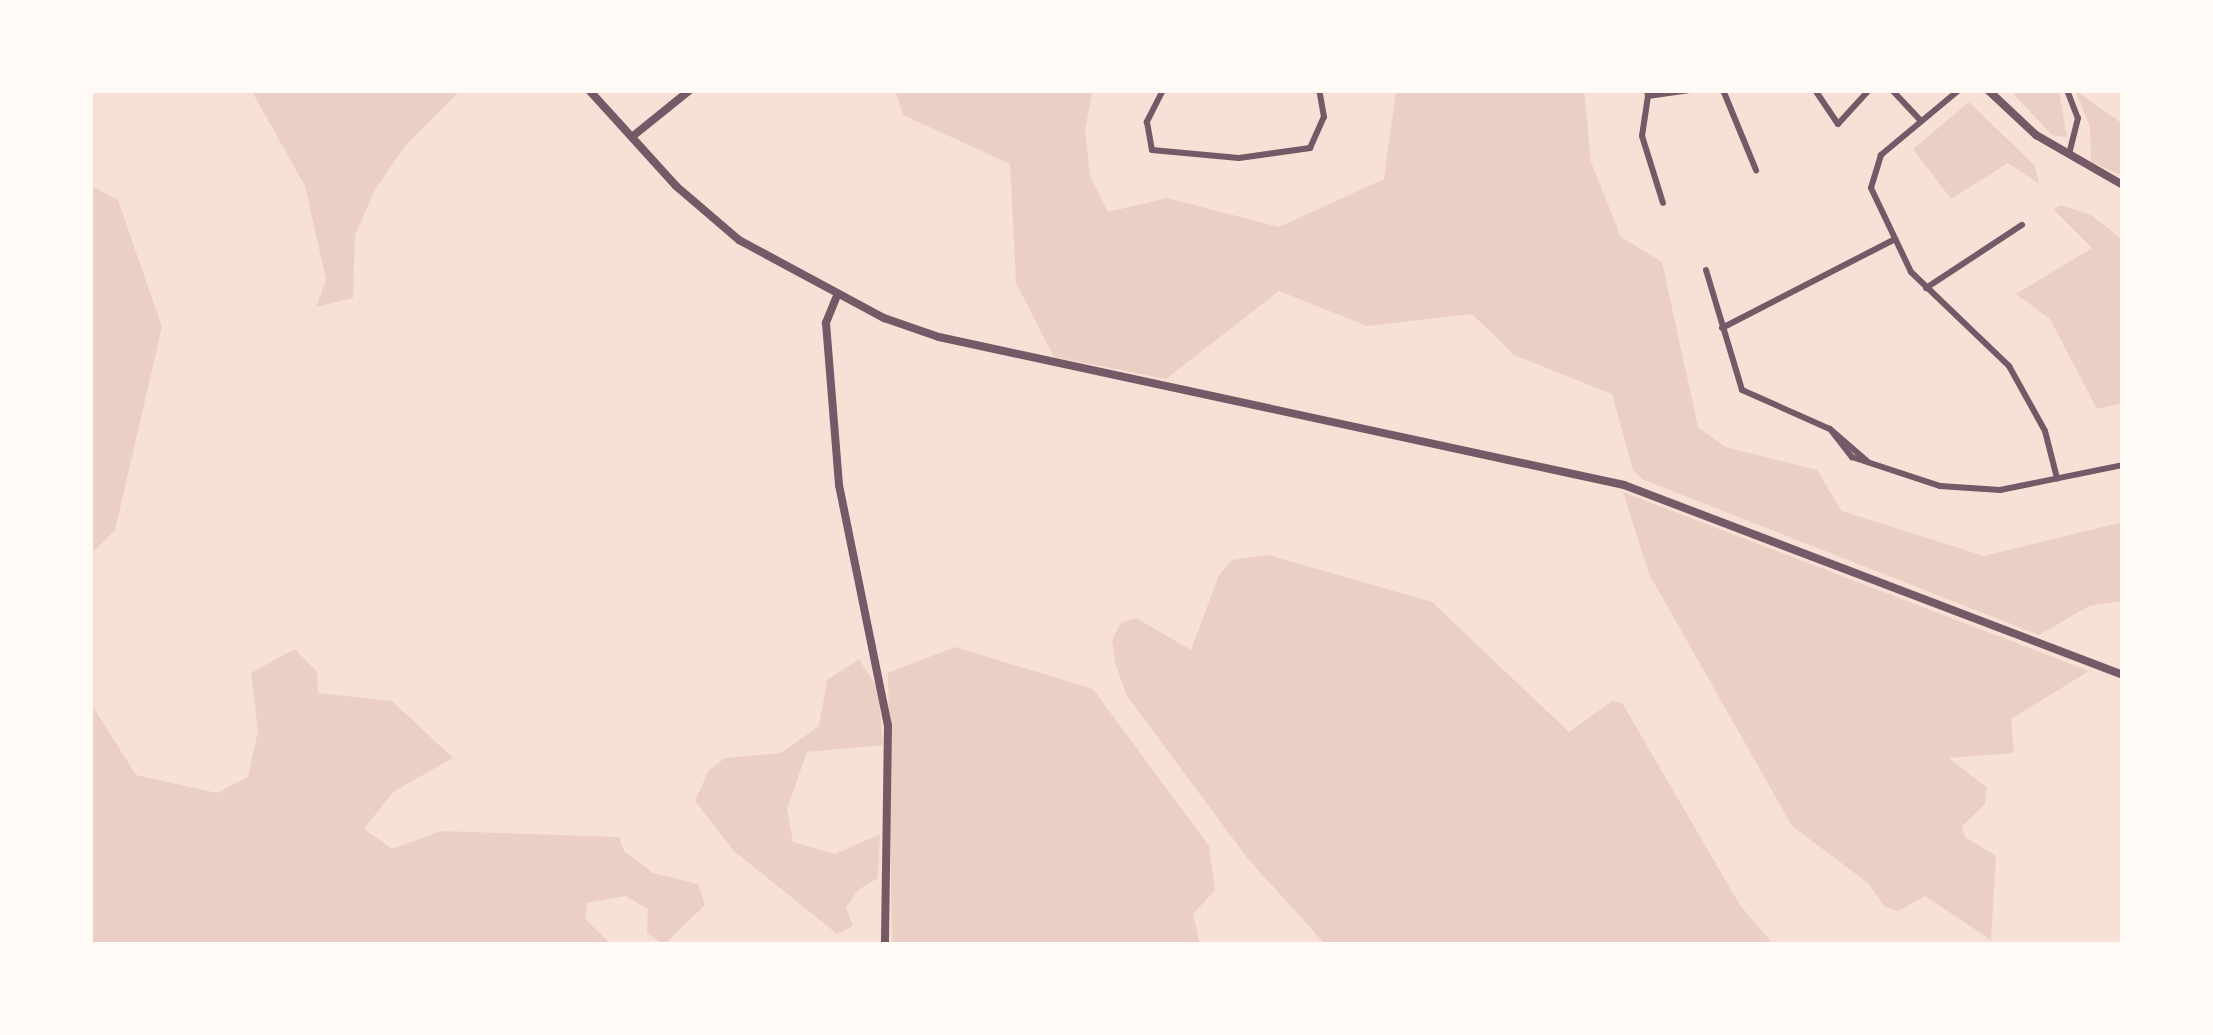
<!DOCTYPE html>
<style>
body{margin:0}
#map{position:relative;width:2213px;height:1035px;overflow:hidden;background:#f7e1d7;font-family:"Public Sans",sans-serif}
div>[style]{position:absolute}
.green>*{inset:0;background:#ebcfc5}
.minor>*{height:6px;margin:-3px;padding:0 3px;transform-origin:3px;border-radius:3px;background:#755966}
.tertiary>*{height:8px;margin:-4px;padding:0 4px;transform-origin:4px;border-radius:4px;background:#755966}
span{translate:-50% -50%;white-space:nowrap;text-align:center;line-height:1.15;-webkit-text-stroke:12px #fffaf5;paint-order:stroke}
.frame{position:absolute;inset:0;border:93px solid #fffaf5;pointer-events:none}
</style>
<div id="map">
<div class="green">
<i style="clip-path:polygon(251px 90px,461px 90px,404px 147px,375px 190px,355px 235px,353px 298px,316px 307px,326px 280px,305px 186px)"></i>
<i style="clip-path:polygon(895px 90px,1093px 90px,1085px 129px,1090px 176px,1108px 212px,1167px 198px,1279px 227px,1384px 179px,1396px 90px,1584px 90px,1591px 162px,1621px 237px,1662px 262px,1698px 427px,1725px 447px,1817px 470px,1842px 511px,1984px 556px,2123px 522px,2123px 601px,2089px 606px,2039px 635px,1644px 480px,1633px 470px,1612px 394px,1514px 355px,1472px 314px,1367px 326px,1279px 291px,1166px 379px,1054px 357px,1016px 283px,1010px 164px,903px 115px)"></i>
<i style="clip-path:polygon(2010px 90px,2059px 90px,2067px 137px,2052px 135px)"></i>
<i style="clip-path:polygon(2075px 90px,2123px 124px,2123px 176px,2091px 162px,2090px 127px)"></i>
<i style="clip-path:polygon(1969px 102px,2035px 166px,2039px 184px,2008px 163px,1951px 199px,1913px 149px)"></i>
<i style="clip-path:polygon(90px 185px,118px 200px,162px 327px,115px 530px,90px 555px)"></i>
<i style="clip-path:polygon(2061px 205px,2091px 215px,2123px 240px,2123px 403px,2097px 409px,2050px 319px,2016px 294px,2092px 248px,2053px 209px)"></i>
<i style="clip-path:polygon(1623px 492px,2089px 671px,2011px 719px,2014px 753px,1949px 758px,1987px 788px,1985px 804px,1962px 826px,1965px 837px,1996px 856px,1991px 940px,1925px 896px,1898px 911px,1885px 907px,1868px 883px,1792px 826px,1649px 574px)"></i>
<i style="clip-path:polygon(1268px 555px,1432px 602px,1569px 732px,1612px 701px,1622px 703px,1740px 905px,1774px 945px,1326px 945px,1248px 859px,1127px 696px,1116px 666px,1112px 640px,1121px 623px,1136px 618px,1191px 650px,1219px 575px,1232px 560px)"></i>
<i style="clip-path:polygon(955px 647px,1093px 689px,1209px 846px,1215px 890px,1193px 914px,1200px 945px,892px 945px,888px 673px)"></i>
<i style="clip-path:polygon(295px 649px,317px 672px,318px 693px,392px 701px,453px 758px,393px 792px,364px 829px,392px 849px,441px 831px,619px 837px,624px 851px,653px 873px,698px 884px,705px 905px,664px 945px,647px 933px,648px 909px,625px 896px,587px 903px,585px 919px,612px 945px,90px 945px,90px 702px,136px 775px,217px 793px,248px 777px,258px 731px,251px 673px)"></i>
<i style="clip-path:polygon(859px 659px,878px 689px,883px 745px,807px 752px,787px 809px,793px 842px,835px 854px,880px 834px,878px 878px,858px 890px,846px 908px,853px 926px,837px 934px,734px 851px,695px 801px,709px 770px,725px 758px,781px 753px,819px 726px,827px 680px)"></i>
</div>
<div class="minor">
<i style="left:1163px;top:90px;width:36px;rotate:117deg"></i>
<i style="left:1147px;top:122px;width:28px;rotate:80deg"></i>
<i style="left:1152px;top:150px;width:87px;rotate:5.3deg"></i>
<i style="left:1239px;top:158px;width:72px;rotate:-8deg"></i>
<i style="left:1310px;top:148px;width:34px;rotate:-66deg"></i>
<i style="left:1324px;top:117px;width:27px;rotate:-100deg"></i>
<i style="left:1647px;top:90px;width:6px;rotate:81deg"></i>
<i style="left:1648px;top:96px;width:42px;rotate:-8.1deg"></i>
<i style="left:1723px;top:90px;width:87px;rotate:67.6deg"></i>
<i style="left:1815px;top:90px;width:41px;rotate:55.9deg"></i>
<i style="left:1838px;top:124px;width:46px;rotate:-47.6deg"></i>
<i style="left:1892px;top:90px;width:42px;rotate:46.9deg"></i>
<i style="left:1959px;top:90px;width:102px;rotate:140.2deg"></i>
<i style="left:1881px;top:155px;width:34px;rotate:107deg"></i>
<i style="left:1871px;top:188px;width:93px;rotate:64.5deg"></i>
<i style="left:1911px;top:272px;width:136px;rotate:43.8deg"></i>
<i style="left:2009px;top:366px;width:74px;rotate:61deg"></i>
<i style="left:2045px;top:431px;width:49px;rotate:75.7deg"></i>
<i style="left:2067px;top:90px;width:30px;rotate:69deg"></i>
<i style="left:2078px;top:118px;width:37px;rotate:104deg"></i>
<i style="left:1648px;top:96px;width:40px;rotate:98.5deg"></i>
<i style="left:1642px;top:136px;width:70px;rotate:72.6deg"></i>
<i style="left:1706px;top:270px;width:125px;rotate:73.3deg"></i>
<i style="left:1742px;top:390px;width:96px;rotate:23.9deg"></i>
<i style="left:1830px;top:429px;width:49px;rotate:40.9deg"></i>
<i style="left:1926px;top:288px;width:115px;rotate:-33.3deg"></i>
<i style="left:1722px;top:328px;width:192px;rotate:-27.2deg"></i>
<i style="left:1830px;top:429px;width:36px;rotate:52deg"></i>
<i style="left:1852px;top:457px;width:93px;rotate:18.2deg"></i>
<i style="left:1940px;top:486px;width:60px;rotate:3.8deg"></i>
<i style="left:2000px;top:490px;width:126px;rotate:-11.5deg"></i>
</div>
<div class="tertiary">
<i style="left:589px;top:90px;width:130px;rotate:47.8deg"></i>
<i style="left:676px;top:186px;width:83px;rotate:40.6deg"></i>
<i style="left:739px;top:240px;width:165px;rotate:28.3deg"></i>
<i style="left:884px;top:318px;width:58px;rotate:19.1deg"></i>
<i style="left:939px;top:337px;width:701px;rotate:12.19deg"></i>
<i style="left:1624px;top:485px;width:534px;rotate:20.84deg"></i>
<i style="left:1988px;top:90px;width:66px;rotate:43.2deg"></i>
<i style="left:2036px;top:135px;width:100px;rotate:29.9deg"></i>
<i style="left:633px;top:136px;width:73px;rotate:-38.9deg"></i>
<i style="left:836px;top:298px;width:27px;rotate:112deg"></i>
<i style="left:826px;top:323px;width:163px;rotate:85.4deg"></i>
<i style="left:839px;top:485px;width:245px;rotate:78.5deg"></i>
<i style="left:888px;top:725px;width:220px;rotate:90.8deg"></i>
</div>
<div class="frame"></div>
</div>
